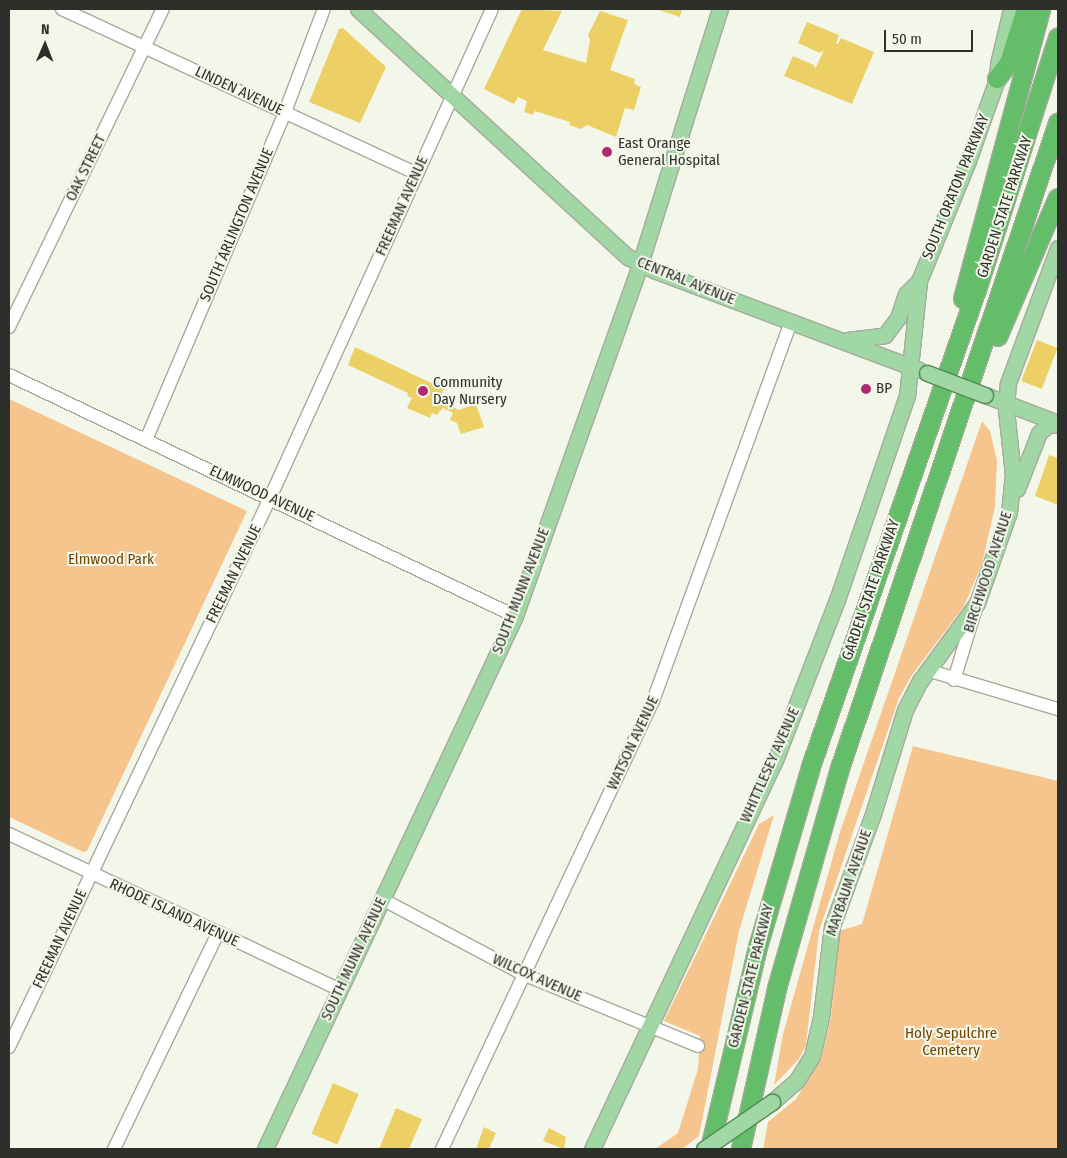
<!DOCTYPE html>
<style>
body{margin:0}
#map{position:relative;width:1067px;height:1158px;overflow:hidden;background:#f3f7ea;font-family:"Fira Sans Condensed",sans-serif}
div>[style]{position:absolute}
.green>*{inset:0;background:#f6c58d}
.building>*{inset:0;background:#ecd066;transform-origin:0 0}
.roads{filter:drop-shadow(1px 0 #a6aa9d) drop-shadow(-1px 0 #a6aa9d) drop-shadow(0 1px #a6aa9d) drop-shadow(0 -1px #a6aa9d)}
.minor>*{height:12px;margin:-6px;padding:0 6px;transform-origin:6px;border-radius:6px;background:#fff}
.major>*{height:15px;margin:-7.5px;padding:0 7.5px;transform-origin:7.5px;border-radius:7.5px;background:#a1d7a5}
.highway>*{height:18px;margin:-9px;padding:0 9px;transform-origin:9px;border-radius:9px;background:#63bd69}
.bridges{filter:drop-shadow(1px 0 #508b53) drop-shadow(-1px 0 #508b53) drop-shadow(0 1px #508b53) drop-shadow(0 -1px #508b53)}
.major-bridge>*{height:15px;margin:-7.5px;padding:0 7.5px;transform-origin:7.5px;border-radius:7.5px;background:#a1d7a5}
.dots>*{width:14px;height:14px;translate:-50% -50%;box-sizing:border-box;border:2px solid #f3f7ea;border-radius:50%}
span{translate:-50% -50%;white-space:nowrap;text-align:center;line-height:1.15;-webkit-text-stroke:4px #f3f7ea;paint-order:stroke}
.street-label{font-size:15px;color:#2d2f2a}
.poi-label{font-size:15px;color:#2d2f2a}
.left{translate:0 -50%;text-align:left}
.park-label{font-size:15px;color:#724600}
.frame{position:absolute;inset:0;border:10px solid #2d2f2a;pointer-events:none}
.north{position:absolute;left:20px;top:20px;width:50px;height:50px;-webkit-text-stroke:4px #f3f7ea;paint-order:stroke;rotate:1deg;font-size:14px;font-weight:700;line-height:20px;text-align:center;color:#2d2f2a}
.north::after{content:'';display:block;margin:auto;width:18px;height:22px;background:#2d2f2a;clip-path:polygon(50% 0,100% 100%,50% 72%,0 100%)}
.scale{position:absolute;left:884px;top:30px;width:89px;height:22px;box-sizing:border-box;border:2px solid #2d2f2a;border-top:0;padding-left:6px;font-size:15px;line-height:18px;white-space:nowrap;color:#2d2f2a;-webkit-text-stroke:4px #f3f7ea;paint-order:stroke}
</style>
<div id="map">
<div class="green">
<i style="clip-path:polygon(9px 399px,247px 511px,87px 851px,83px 852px,9px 817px)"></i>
<i style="clip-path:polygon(982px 421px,990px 431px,997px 461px,995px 507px,982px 564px,964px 606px,912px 675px,899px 698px,819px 931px,806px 1045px,799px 1059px,774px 1085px,783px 1034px,840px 832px)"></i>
<i style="clip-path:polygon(913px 746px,1058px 781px,1058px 1149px,763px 1149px,768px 1122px,796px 1099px,822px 1055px,831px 1017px,839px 931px,862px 924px)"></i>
<i style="clip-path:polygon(774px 815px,739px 931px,699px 1136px,682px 1149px,655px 1149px,678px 1133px,698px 1069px,700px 1036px,664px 1021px,759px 824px)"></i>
</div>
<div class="building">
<i style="clip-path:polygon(522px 9px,562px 11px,543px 50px,586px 63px,590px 40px,588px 35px,600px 11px,628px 20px,610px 70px,635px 79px,634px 84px,641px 87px,634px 110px,625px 108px,616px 137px,587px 125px,581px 129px,569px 125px,570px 122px,535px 111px,533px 115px,524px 112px,527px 101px,518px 97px,514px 104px,484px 89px)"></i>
<i style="clip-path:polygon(656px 9px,682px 9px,680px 17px)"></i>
<i style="clip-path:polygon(807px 22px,839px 35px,836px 43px,838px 44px,841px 38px,874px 52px,852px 104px,784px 76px,793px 56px,814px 65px,815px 69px,824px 50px,820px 53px,798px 43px)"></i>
<i style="clip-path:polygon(343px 28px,386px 67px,360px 123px,309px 102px,339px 29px)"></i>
<i style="left:1037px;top:340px;width:22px;height:44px;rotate:21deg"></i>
<i style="clip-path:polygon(355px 347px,444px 389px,441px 395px,446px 397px,443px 403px,459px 410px,476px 404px,484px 427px,461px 434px,457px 423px,450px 420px,453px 413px,443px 408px,437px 415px,432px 413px,430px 418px,407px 408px,412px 398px,407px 396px,408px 393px,348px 365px)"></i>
<i style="clip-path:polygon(1049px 455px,1058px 458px,1058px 505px,1035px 496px)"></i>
<i style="left:333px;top:1083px;width:28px;height:55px;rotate:23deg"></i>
<i style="clip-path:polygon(396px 1108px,422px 1119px,409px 1149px,379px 1149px)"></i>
<i style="clip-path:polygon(484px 1127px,496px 1133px,489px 1149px,476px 1149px)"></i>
<i style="clip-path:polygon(549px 1128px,566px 1137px,564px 1149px,543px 1141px)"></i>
</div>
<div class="roads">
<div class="minor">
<i style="left:62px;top:9px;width:391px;rotate:24.9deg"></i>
<i style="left:9px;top:327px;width:353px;rotate:-64.2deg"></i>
<i style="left:9px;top:375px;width:560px;rotate:25.47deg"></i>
<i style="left:146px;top:440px;width:356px;rotate:-67deg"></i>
<i style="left:285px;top:112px;width:110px;rotate:-69.3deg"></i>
<i style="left:927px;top:670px;width:137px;rotate:16.6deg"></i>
<i style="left:954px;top:680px;width:75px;rotate:-73deg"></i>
<i style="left:9px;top:834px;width:366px;rotate:25.2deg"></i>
<i style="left:382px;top:899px;width:162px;rotate:28deg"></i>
<i style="left:525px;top:975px;width:187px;rotate:22.3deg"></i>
<i style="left:9px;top:1047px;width:608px;rotate:-64.57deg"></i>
<i style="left:270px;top:498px;width:537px;rotate:-65.58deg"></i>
<i style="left:114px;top:1149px;width:240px;rotate:-64.3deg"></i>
<i style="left:442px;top:1149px;width:495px;rotate:-64.8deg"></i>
<i style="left:653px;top:701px;width:403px;rotate:-70deg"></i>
</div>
<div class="major">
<i style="left:358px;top:9px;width:367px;rotate:42.6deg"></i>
<i style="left:628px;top:257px;width:31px;rotate:27deg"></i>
<i style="left:656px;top:271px;width:281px;rotate:20.6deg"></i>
<i style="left:847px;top:340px;width:38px;rotate:-7deg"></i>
<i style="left:885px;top:335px;width:21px;rotate:-53deg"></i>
<i style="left:898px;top:318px;width:25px;rotate:-72deg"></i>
<i style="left:906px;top:294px;width:18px;rotate:-45deg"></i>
<i style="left:985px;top:395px;width:78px;rotate:21deg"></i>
<i style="left:1017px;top:489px;width:60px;rotate:-68.6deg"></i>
<i style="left:1039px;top:433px;width:12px;rotate:-42deg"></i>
<i style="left:1048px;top:425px;width:10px;rotate:-6deg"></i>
<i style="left:772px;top:1102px;width:33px;rotate:-41deg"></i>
<i style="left:797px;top:1080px;width:28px;rotate:-58deg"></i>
<i style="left:812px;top:1056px;width:40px;rotate:-77deg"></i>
<i style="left:821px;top:1017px;width:92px;rotate:-83.1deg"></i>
<i style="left:832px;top:926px;width:119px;rotate:-69.9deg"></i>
<i style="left:873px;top:814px;width:109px;rotate:-72.9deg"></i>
<i style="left:905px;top:710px;width:33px;rotate:-63deg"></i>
<i style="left:920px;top:681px;width:97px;rotate:-53.8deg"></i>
<i style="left:977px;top:603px;width:96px;rotate:-70.6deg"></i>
<i style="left:1009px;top:512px;width:37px;rotate:-84deg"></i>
<i style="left:1013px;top:475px;width:65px;rotate:-96.1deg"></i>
<i style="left:1006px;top:410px;width:27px;rotate:-86deg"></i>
<i style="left:1008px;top:383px;width:144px;rotate:-69.7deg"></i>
<i style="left:265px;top:1149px;width:589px;rotate:-64.87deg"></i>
<i style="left:515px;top:616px;width:374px;rotate:-70.4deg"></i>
<i style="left:640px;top:264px;width:267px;rotate:-72.6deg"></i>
<i style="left:592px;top:1149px;width:427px;rotate:-64.8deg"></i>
<i style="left:774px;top:763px;width:175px;rotate:-68.9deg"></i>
<i style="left:837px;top:600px;width:216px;rotate:-71.1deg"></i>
<i style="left:907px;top:396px;width:116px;rotate:-84deg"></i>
<i style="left:919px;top:281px;width:130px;rotate:-67.8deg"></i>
<i style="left:968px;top:161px;width:87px;rotate:-70.5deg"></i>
<i style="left:997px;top:79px;width:15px;rotate:-86deg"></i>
<i style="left:998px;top:64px;width:57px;rotate:-76.7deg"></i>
</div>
<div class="highway">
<i style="left:997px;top:79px;width:20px;rotate:-53deg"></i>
<i style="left:1009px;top:63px;width:57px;rotate:-72.5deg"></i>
<i style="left:963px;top:299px;width:300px;rotate:-74.9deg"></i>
<i style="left:998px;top:337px;width:151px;rotate:-66.7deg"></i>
<i style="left:710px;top:1149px;width:211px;rotate:-76.6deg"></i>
<i style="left:759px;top:944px;width:184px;rotate:-73.6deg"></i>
<i style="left:811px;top:767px;width:508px;rotate:-70.82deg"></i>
<i style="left:978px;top:287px;width:262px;rotate:-72.2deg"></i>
<i style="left:741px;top:1149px;width:168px;rotate:-77.3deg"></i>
<i style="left:778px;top:985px;width:228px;rotate:-74deg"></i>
<i style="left:841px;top:766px;width:679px;rotate:-71.35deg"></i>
</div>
</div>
<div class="bridges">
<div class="major-bridge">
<i style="left:927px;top:373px;width:62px;rotate:20.8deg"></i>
<i style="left:704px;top:1149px;width:83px;rotate:-34.7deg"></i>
</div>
</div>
<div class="dots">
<i style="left:607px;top:152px;background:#af296f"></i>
<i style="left:866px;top:389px;background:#af296f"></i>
<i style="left:423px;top:391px;background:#af296f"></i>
</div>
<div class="street-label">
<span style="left:239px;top:91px;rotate:25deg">LINDEN AVENUE</span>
<span style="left:86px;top:168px;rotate:-64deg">OAK STREET</span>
<span style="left:956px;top:187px;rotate:-68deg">SOUTH ORATON PARKWAY</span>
<span style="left:402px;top:206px;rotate:-66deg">FREEMAN AVENUE</span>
<span style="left:1005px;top:207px;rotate:-72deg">GARDEN STATE PARKWAY</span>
<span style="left:237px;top:225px;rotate:-67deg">SOUTH ARLINGTON AVENUE</span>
<span style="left:686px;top:281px;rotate:22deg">CENTRAL AVENUE</span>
<span style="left:262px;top:494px;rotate:25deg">ELMWOOD AVENUE</span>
<span style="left:988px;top:572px;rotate:-72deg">BIRCHWOOD AVENUE</span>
<span style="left:234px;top:574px;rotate:-64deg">FREEMAN AVENUE</span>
<span style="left:871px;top:590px;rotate:-71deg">GARDEN STATE PARKWAY</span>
<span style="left:521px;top:591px;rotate:-69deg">SOUTH MUNN AVENUE</span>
<span style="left:633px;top:743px;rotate:-65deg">WATSON AVENUE</span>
<span style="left:770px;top:765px;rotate:-66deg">WHITTLESEY AVENUE</span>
<span style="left:849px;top:883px;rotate:-71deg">MAYBAUM AVENUE</span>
<span style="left:174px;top:913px;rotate:25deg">RHODE ISLAND AVENUE</span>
<span style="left:60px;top:939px;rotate:-65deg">FREEMAN AVENUE</span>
<span style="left:354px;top:959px;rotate:-65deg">SOUTH MUNN AVENUE</span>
<span style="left:751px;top:976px;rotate:-76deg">GARDEN STATE PARKWAY</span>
<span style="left:537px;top:978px;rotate:24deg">WILCOX AVENUE</span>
</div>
<div class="poi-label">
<span class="left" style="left:618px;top:152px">East Orange<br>General Hospital</span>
<span class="left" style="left:433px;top:391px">Community<br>Day Nursery</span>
<span class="left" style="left:876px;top:389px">BP</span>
</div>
<div class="park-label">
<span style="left:111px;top:560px">Elmwood Park</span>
<span style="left:951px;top:1042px">Holy Sepulchre<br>Cemetery</span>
</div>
<div class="frame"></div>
<div class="north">N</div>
<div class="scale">50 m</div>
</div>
